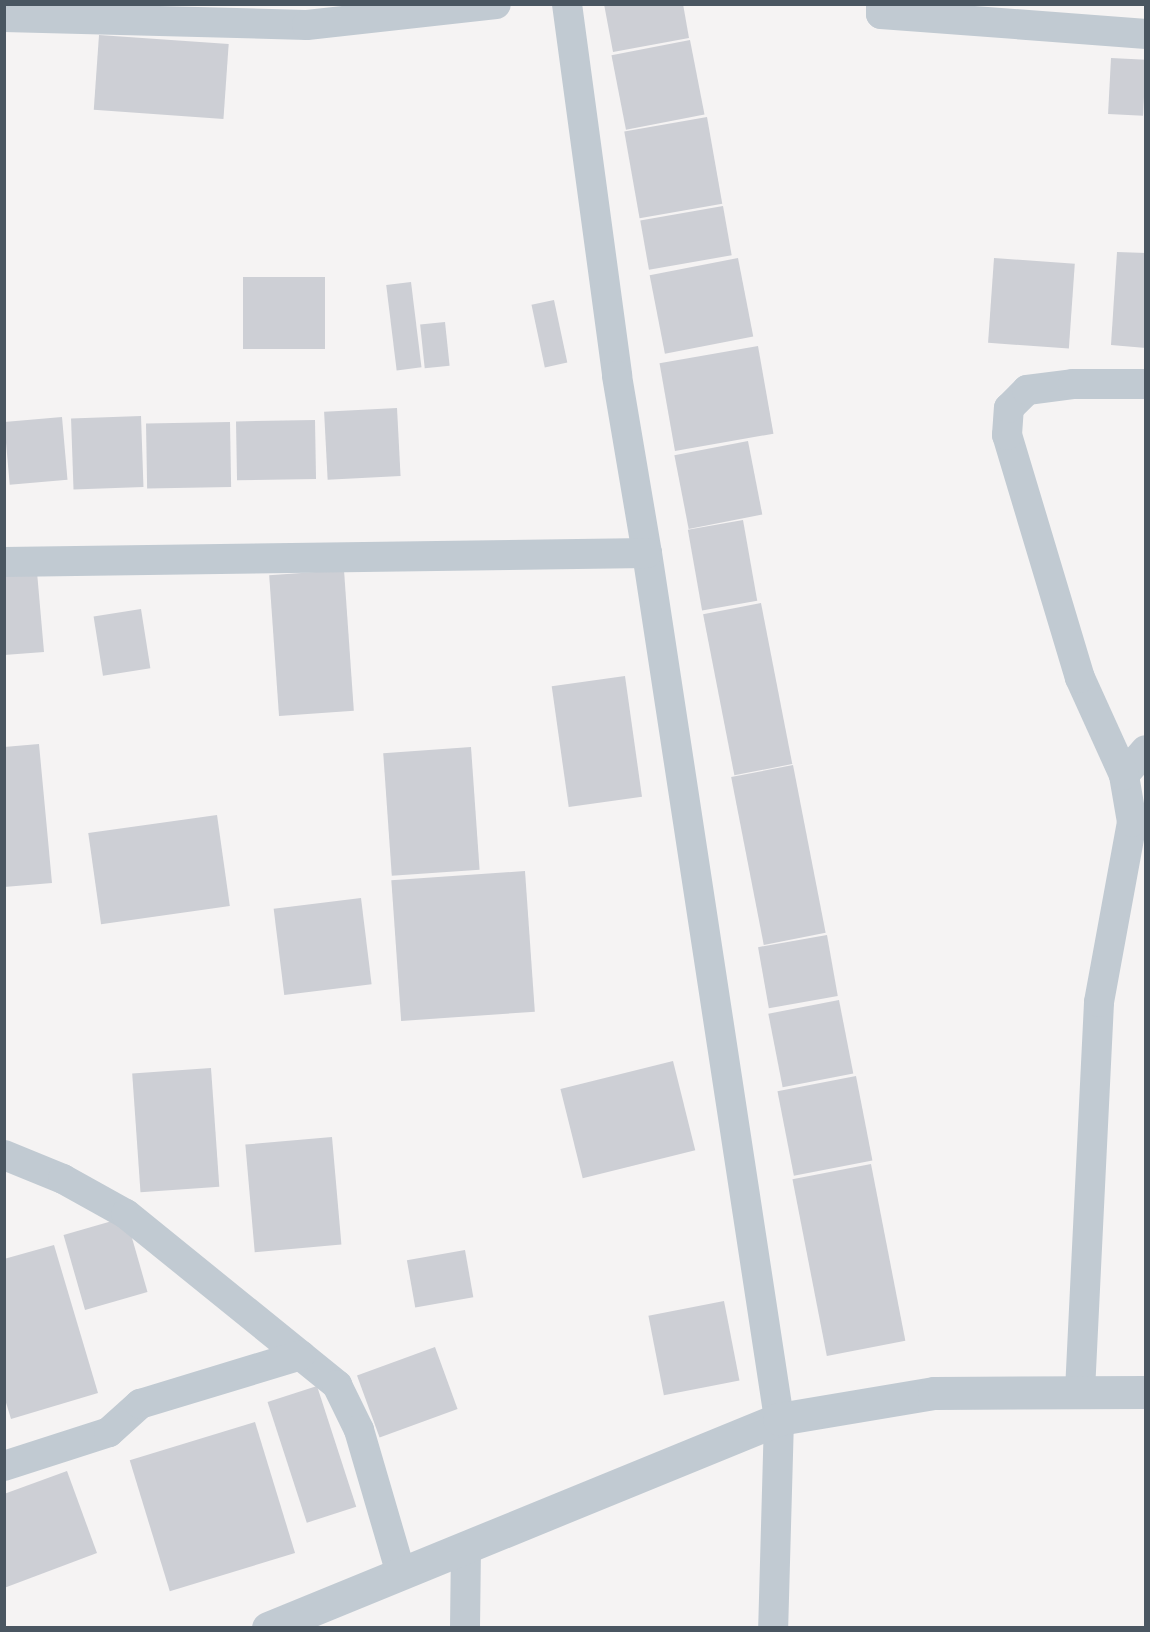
<!DOCTYPE html>
<style>
body{margin:0}
#map{position:relative;width:1150px;height:1632px;overflow:hidden;background:#f5f3f3;font-family:Quicksand,sans-serif}
div>[style]{position:absolute}
.building>*{inset:0;background:#cdcfd5;transform-origin:0 0}
.minor>*{height:30px;margin:-15px;padding:0 15px;transform-origin:15px;border-radius:15px;background:#c1cad2}
.tertiary>*{height:33px;margin:-16.5px;padding:0 16.5px;transform-origin:16.5px;border-radius:16.5px;background:#c1cad2}
span{translate:-50% -50%;white-space:nowrap;text-align:center;line-height:1.15;-webkit-text-stroke:5px #fff;paint-order:stroke}
.frame{position:absolute;inset:0;border:6px solid #4a5661;pointer-events:none}
</style>
<div id="map">
<div class="building">
<i style="clip-path:polygon(604px 4px,683px 4px,689px 38px,613px 52px)"></i>
<i style="left:99px;top:35px;width:130px;height:75px;rotate:4deg"></i>
<i style="left:690px;top:40px;width:76px;height:80px;rotate:79deg"></i>
<i style="left:1111px;top:58px;width:35px;height:56px;rotate:3deg"></i>
<i style="left:707px;top:117px;width:88px;height:84px;rotate:80deg"></i>
<i style="left:723px;top:206px;width:50px;height:84px;rotate:80deg"></i>
<i style="clip-path:polygon(1117px 252px,1146px 253px,1146px 348px,1111px 345px)"></i>
<i style="left:738px;top:258px;width:80px;height:90px;rotate:79deg"></i>
<i style="left:994px;top:258px;width:81px;height:85px;rotate:4deg"></i>
<i style="left:243px;top:277px;width:82px;height:72px"></i>
<i style="left:411px;top:282px;width:86px;height:25px;rotate:83deg"></i>
<i style="left:554px;top:300px;width:64px;height:23px;rotate:78deg"></i>
<i style="left:445px;top:322px;width:44px;height:25px;rotate:84deg"></i>
<i style="left:758px;top:346px;width:89px;height:100px;rotate:80deg"></i>
<i style="left:397px;top:408px;width:68px;height:73px;rotate:87deg"></i>
<i style="left:141px;top:416px;width:71px;height:70px;rotate:88deg"></i>
<i style="left:62px;top:417px;width:63px;height:58px;rotate:85deg"></i>
<i style="left:315px;top:420px;width:59px;height:79px;rotate:89deg"></i>
<i style="left:230px;top:422px;width:65px;height:84px;rotate:89deg"></i>
<i style="left:748px;top:441px;width:75px;height:75px;rotate:79deg"></i>
<i style="left:743px;top:520px;width:82px;height:56px;rotate:80deg"></i>
<i style="left:344px;top:570px;width:141px;height:75px;rotate:86deg"></i>
<i style="clip-path:polygon(37px 572px,44px 652px,4px 655px,4px 575px)"></i>
<i style="left:761px;top:603px;width:164px;height:59px;rotate:79deg"></i>
<i style="left:141px;top:609px;width:60px;height:48px;rotate:81deg"></i>
<i style="left:625px;top:676px;width:122px;height:74px;rotate:82deg"></i>
<i style="clip-path:polygon(39px 744px,52px 883px,4px 887px,4px 747px)"></i>
<i style="left:471px;top:747px;width:123px;height:88px;rotate:86deg"></i>
<i style="left:793px;top:765px;width:171px;height:63px;rotate:79deg"></i>
<i style="left:217px;top:815px;width:92px;height:130px;rotate:82deg"></i>
<i style="left:525px;top:871px;width:141px;height:134px;rotate:86deg"></i>
<i style="left:361px;top:898px;width:87px;height:88px;rotate:83deg"></i>
<i style="left:827px;top:935px;width:62px;height:70px;rotate:80deg"></i>
<i style="left:839px;top:1000px;width:75px;height:72px;rotate:79deg"></i>
<i style="left:673px;top:1061px;width:92px;height:116px;rotate:76deg"></i>
<i style="left:211px;top:1068px;width:119px;height:79px;rotate:86deg"></i>
<i style="left:856px;top:1076px;width:86px;height:80px;rotate:79deg"></i>
<i style="left:332px;top:1137px;width:108px;height:87px;rotate:85deg"></i>
<i style="left:871px;top:1164px;width:180px;height:80px;rotate:79deg"></i>
<i style="left:126px;top:1217px;width:78px;height:65px;rotate:74deg"></i>
<i style="clip-path:polygon(54px 1245px,98px 1393px,11px 1419px,4px 1396px,4px 1259px)"></i>
<i style="left:465px;top:1250px;width:48px;height:59px;rotate:80deg"></i>
<i style="left:724px;top:1301px;width:81px;height:77px;rotate:79deg"></i>
<i style="left:435px;top:1347px;width:66px;height:83px;rotate:70deg"></i>
<i style="left:317px;top:1386px;width:127px;height:52px;rotate:72deg"></i>
<i style="left:255px;top:1422px;width:137px;height:131px;rotate:73deg"></i>
<i style="clip-path:polygon(67px 1471px,97px 1553px,4px 1588px,4px 1494px)"></i>
</div>
<div class="minor">
<i style="left:567px;top:4px;width:375px;rotate:82.3deg"></i>
<i style="left:617px;top:376px;width:180px;rotate:80.4deg"></i>
<i style="left:647px;top:553px;width:876px;rotate:81.33deg"></i>
<i style="left:779px;top:1419px;width:209px;rotate:91.6deg"></i>
<i style="left:881px;top:4px;width:10px;rotate:90deg"></i>
<i style="left:881px;top:14px;width:266px;rotate:4.3deg"></i>
<i style="left:4px;top:17px;width:303px;rotate:1.5deg"></i>
<i style="left:307px;top:25px;width:190px;rotate:-6.3deg"></i>
<i style="left:4px;top:562px;width:643px;rotate:-0.8deg"></i>
<i style="left:1124px;top:775px;width:33px;rotate:-49deg"></i>
<i style="left:4px;top:1155px;width:64px;rotate:22.1deg"></i>
<i style="left:63px;top:1179px;width:72px;rotate:29.1deg"></i>
<i style="left:126px;top:1214px;width:272px;rotate:39deg"></i>
<i style="left:337px;top:1385px;width:50px;rotate:63.9deg"></i>
<i style="left:359px;top:1430px;width:146px;rotate:73.7deg"></i>
<i style="left:1080px;top:1391px;width:389px;rotate:-87.2deg"></i>
<i style="left:1099px;top:1002px;width:183px;rotate:-79.6deg"></i>
<i style="left:1132px;top:822px;width:48px;rotate:-99.7deg"></i>
<i style="left:1124px;top:775px;width:107px;rotate:-114.4deg"></i>
<i style="left:1080px;top:678px;width:254px;rotate:-106.7deg"></i>
<i style="left:1007px;top:435px;width:27px;rotate:-86deg"></i>
<i style="left:1009px;top:408px;width:25px;rotate:-45deg"></i>
<i style="left:1027px;top:390px;width:46px;rotate:-7.4deg"></i>
<i style="left:1073px;top:384px;width:73px"></i>
<i style="left:4px;top:1466px;width:110px;rotate:-17.9deg"></i>
<i style="left:109px;top:1432px;width:42px;rotate:-42.1deg"></i>
<i style="left:140px;top:1404px;width:168px;rotate:-16.9deg"></i>
<i style="left:465px;top:1628px;width:81px;rotate:-89.3deg"></i>
</div>
<div class="tertiary">
<i style="left:268px;top:1628px;width:552px;rotate:-22.24deg"></i>
<i style="left:779px;top:1419px;width:157px;rotate:-9.5deg"></i>
<i style="left:934px;top:1393px;width:212px;rotate:-0.3deg"></i>
</div>
<div class="frame"></div>
</div>
